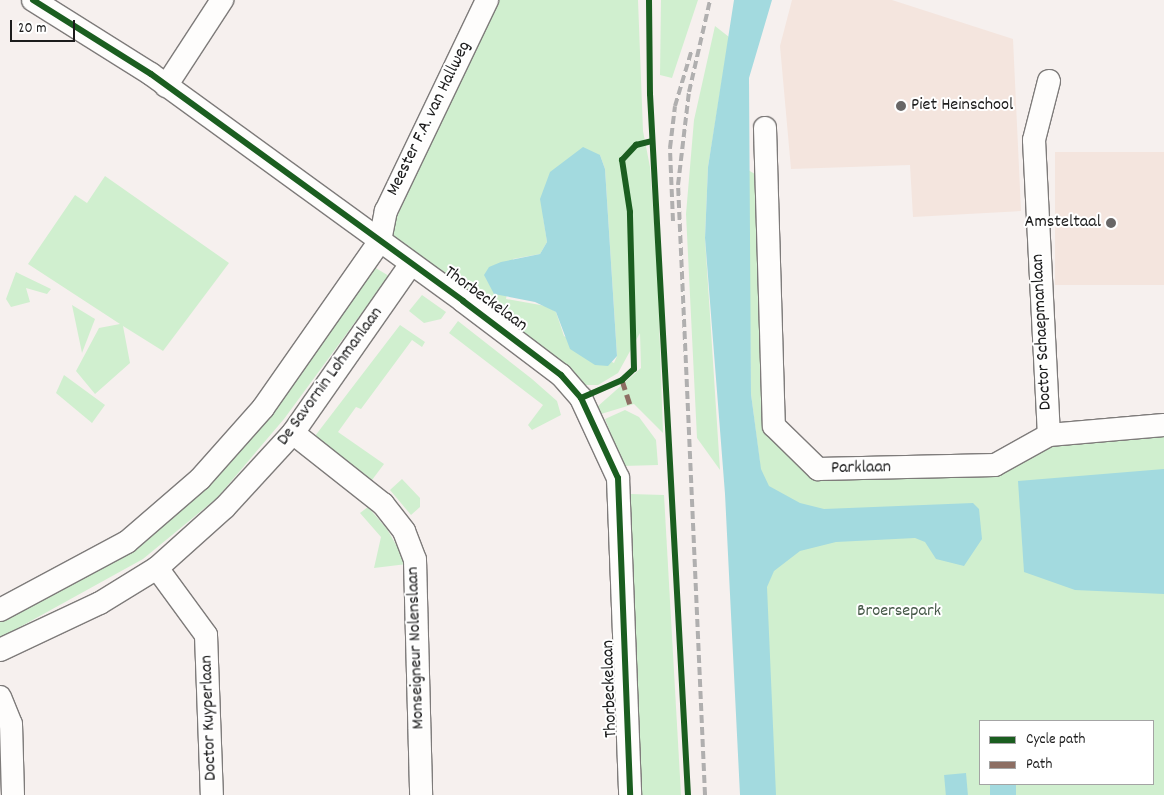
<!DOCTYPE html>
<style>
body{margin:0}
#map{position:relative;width:1164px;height:795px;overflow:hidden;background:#f6f0ee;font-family:Dekko,sans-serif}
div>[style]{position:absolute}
.built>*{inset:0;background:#f4e5de;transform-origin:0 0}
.green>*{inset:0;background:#d0efcf}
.water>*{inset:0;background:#a3dadf;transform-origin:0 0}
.roads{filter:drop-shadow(1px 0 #7e7b7a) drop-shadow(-1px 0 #7e7b7a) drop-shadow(0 1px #7e7b7a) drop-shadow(0 -1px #7e7b7a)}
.minor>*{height:22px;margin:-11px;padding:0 11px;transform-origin:11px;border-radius:11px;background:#fefdfc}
.rail>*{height:4px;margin-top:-2px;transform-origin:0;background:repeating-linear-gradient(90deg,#b0afaf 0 8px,transparent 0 12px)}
.quiet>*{height:5px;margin-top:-2.5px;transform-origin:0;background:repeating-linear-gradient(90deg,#8d6e63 0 10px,transparent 0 15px)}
.cycleway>*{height:6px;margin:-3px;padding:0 3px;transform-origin:3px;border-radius:3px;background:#1b5e20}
.dots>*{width:14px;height:14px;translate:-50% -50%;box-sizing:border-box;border:2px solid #fff;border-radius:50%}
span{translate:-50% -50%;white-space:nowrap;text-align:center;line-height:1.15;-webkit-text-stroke:4px #fff;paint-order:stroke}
.poi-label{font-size:18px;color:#1c1c1c}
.left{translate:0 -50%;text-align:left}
.right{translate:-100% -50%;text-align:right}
.street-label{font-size:18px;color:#1c1c1c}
.park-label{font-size:18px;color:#485b4a}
.legend{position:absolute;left:979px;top:720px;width:175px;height:65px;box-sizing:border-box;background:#fff;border:1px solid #a4a4a4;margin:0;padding:6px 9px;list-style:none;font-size:15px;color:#1c1c1c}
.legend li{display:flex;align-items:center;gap:10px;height:25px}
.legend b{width:25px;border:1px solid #a4a4a4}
.scale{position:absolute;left:10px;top:20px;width:65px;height:22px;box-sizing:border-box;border:2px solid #1c1c1c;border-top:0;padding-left:6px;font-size:15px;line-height:18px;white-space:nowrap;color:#1c1c1c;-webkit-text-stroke:4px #fff;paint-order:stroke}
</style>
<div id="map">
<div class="built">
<i style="clip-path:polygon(792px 0,892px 0,1013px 39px,1021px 211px,913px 217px,910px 165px,791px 169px,780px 46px)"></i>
<i style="left:1164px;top:152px;width:133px;height:109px;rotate:90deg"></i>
</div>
<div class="green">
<i style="clip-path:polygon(evenodd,496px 0,638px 0,643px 131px,650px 167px,657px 262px,663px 433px,634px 404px,601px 414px,597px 407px,641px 368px,640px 333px,618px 373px,598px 385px,582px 385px,394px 239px,394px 223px,496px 0,600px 155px,605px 169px,617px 356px,614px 363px,564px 336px,556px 312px,546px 306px,506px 299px,513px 259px,540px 254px,547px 242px,543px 216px,600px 155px)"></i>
<i style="clip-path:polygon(661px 0,698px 0,672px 78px,660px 75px)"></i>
<i style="clip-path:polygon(715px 26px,729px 37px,708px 167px,705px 238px,720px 470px,697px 438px,686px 214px,694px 120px)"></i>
<i style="clip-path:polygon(evenodd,748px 170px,760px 177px,769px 433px,812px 476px,968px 474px,1053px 444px,1164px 434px,1164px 795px,769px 795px,760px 464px,751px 394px,748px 170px,980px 721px,1153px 721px,1153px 784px,980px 784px,980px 721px)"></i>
<i style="clip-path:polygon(105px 176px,229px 263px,163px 351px,123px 326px,130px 363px,95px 394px,76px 371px,99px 328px,120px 324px,28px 264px,75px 195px,87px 203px)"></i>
<i style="clip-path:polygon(374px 267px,389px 276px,284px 419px,217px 498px,143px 559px,0 638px,0 620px,127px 550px)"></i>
<i style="clip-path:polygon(16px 272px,22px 275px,51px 289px,47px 294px,26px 288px,30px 302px,11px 307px,6px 299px)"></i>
<i style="clip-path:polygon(422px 295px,446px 312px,441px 319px,424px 323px,409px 311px)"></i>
<i style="clip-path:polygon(72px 305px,95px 319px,82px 353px)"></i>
<i style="clip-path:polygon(458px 321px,532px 379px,557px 401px,561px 415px,532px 430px,528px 425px,543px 405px,449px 333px)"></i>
<i style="clip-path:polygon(400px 325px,425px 342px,422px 347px,412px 340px,361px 409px,356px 407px,338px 432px,384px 464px,372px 480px,315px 436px)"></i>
<i style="clip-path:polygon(64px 375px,105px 405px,92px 423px,56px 393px)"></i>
<i style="clip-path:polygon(625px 410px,639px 417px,656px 440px,658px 465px,623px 466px,605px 419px)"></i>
<i style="clip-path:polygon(402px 479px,420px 498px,420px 507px,411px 515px,390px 490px)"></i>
<i style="clip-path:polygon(630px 494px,664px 495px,681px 795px,641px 795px)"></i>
<i style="clip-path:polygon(368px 507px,387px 529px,407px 564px,374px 568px,381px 537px,360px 513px)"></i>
</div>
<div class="water">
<i style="clip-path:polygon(734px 0,772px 0,749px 78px,751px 394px,761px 469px,769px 486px,800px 503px,824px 509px,973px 503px,979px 509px,982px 539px,964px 566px,936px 559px,925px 542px,915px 538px,836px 542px,800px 551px,774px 571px,767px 587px,776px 795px,740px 795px,725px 494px,705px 238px,708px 167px)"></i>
<i style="clip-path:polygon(583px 147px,600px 155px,605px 169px,617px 356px,608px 366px,595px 365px,570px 349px,556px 312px,535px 302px,494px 294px,484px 275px,489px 267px,501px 262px,540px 254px,547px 242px,540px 199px,550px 172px)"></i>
<i style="clip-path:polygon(1164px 469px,1164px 594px,1075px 590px,1024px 572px,1018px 481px)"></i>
<i style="left:966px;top:773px;width:22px;height:22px;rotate:85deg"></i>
<i style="left:990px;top:784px;width:26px;height:11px"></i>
</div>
<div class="roads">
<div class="minor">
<i style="left:33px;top:0;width:139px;rotate:32.1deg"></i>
<i style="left:151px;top:74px;width:386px;rotate:36deg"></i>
<i style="left:463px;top:301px;width:123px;rotate:37.1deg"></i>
<i style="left:561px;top:375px;width:30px;rotate:49deg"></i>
<i style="left:581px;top:398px;width:88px;rotate:65.2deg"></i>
<i style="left:618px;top:478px;width:317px;rotate:87.8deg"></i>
<i style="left:1049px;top:81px;width:61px;rotate:104.3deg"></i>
<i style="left:1034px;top:140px;width:295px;rotate:87.1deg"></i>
<i style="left:166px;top:86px;width:103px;rotate:-56.9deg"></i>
<i style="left:765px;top:128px;width:298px;rotate:88.3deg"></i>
<i style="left:774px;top:426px;width:62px;rotate:44.3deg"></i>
<i style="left:818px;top:469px;width:177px;rotate:-1.3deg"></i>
<i style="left:995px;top:465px;width:62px;rotate:-29.1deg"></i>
<i style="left:1049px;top:435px;width:115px;rotate:-5deg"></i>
<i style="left:293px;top:433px;width:115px;rotate:38.3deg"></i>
<i style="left:383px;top:504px;width:34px;rotate:52deg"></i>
<i style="left:404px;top:531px;width:31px;rotate:69deg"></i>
<i style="left:415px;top:560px;width:235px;rotate:88.5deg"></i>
<i style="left:157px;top:568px;width:83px;rotate:53.8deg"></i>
<i style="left:206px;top:635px;width:160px;rotate:87.9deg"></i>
<i style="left:0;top:610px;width:144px;rotate:-28.2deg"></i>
<i style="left:127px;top:542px;width:96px;rotate:-40.8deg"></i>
<i style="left:200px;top:479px;width:95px;rotate:-48.4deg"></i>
<i style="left:263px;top:408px;width:204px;rotate:-55deg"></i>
<i style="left:380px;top:241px;width:31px;rotate:-79deg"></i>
<i style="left:386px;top:211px;width:234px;rotate:-64.4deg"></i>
<i style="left:0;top:650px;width:110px;rotate:-25.2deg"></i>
<i style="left:100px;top:603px;width:67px;rotate:-31.6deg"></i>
<i style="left:157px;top:568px;width:91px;rotate:-41.9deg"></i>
<i style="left:225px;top:507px;width:100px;rotate:-47.4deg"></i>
<i style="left:293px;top:433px;width:205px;rotate:-55.1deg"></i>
<i style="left:0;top:697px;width:29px;rotate:68deg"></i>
<i style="left:11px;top:724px;width:71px;rotate:88.4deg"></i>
</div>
</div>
<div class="rail">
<i style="left:673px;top:221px;width:73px;rotate:-92.4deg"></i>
<i style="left:670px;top:148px;width:42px;rotate:-83.2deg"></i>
<i style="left:675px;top:106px;width:59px;rotate:-73.4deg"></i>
<i style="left:705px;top:795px;width:611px;rotate:-92.53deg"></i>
<i style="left:678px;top:185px;width:94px;rotate:-83.3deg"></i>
<i style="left:689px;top:92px;width:94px;rotate:-77.1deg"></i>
</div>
<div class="quiet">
<i style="left:622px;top:380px;width:28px;rotate:72deg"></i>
</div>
<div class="cycleway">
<i style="left:33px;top:0;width:139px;rotate:32.1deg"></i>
<i style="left:151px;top:74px;width:386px;rotate:36deg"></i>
<i style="left:463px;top:301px;width:123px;rotate:37.1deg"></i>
<i style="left:561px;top:375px;width:30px;rotate:49deg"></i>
<i style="left:581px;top:398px;width:88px;rotate:65.2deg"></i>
<i style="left:618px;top:478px;width:317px;rotate:87.8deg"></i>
<i style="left:649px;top:0;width:94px;rotate:89.4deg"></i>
<i style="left:650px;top:94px;width:702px;rotate:86.9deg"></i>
<i style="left:581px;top:398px;width:45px;rotate:-23.7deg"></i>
<i style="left:622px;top:380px;width:16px;rotate:-43deg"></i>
<i style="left:634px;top:369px;width:157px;rotate:-91.5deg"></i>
<i style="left:630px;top:212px;width:53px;rotate:-98.7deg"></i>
<i style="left:622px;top:160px;width:21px;rotate:-47deg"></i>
<i style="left:636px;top:145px;width:16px;rotate:-14deg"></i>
</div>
<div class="dots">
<i style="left:901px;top:106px;background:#686666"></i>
<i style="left:1111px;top:223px;background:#686666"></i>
</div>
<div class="poi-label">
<span class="left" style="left:911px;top:106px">Piet Heinschool</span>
<span class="right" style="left:1101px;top:223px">Amsteltaal</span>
</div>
<div class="street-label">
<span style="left:430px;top:119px;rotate:-64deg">Meester F.A. van Hallweg</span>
<span style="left:485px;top:300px;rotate:36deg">Thorbeckelaan</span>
<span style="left:1043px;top:332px;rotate:-93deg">Doctor Schaepmanlaan</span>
<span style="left:331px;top:377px;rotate:-54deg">De Savornin Lohmanlaan</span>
<span style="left:861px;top:469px;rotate:-1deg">Parklaan</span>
<span style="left:417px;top:648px;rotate:-92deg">Monseigneur Nolenslaan</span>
<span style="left:611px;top:689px;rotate:-92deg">Thorbeckelaan</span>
<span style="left:210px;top:718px;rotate:-92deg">Doctor Kuyperlaan</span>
</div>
<div class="park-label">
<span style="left:899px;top:612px">Broersepark</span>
</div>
<ul class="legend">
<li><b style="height:6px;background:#1b5e20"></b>Cycle path</li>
<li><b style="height:6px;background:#8d6e63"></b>Path</li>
</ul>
<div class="scale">20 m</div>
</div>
